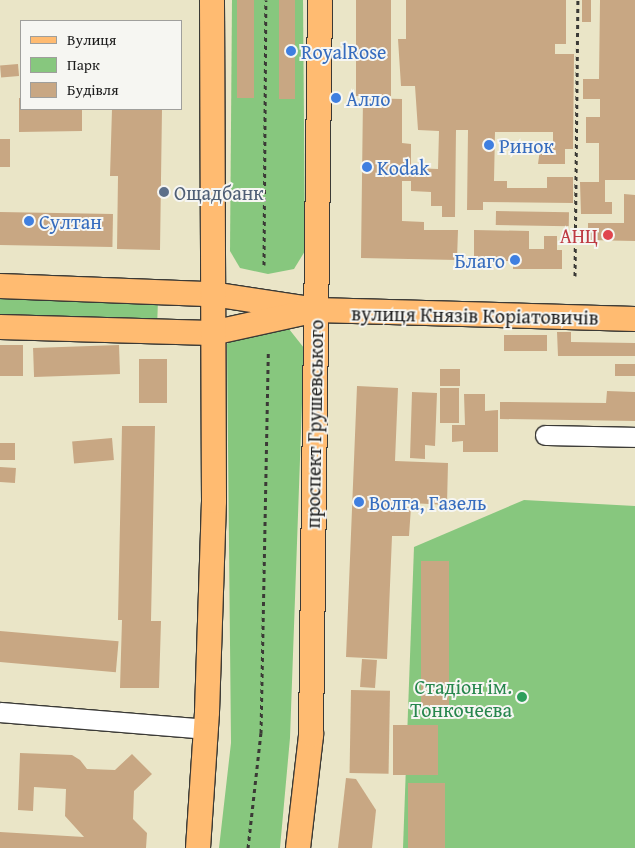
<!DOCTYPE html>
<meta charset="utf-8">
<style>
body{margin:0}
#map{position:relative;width:635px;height:848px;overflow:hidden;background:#eae5c7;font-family:"Gentium Book Plus",serif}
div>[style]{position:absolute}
.green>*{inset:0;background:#87c77e;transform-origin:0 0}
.building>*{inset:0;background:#c8a783;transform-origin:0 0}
.path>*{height:3px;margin-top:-1.5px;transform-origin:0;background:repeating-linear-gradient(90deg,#3b3a36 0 4px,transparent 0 8px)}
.roads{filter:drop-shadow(1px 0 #3b3a36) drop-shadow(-1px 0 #3b3a36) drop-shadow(0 1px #3b3a36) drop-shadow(0 -1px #3b3a36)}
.minor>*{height:19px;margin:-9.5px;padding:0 9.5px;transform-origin:9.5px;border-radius:9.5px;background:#fff}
.major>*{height:24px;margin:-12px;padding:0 12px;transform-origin:12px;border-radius:12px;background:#ffbb71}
.dots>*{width:14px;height:14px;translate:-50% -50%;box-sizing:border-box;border:2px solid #f6f6f2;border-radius:50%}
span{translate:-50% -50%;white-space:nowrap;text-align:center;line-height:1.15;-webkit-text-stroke:4px #f6f6f2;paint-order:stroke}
.shop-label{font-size:20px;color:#366cbe}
.left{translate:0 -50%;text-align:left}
.right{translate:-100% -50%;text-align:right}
.service-label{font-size:20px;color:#4e5e75}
.health-label{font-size:20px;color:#be3a42}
.street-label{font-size:20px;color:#1c1c1c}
.leisure-label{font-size:20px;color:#27864d}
.legend{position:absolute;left:20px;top:20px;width:162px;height:90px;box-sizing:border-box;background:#f6f6f2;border:1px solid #9f9f9c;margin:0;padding:6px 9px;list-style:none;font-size:15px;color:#1c1c1c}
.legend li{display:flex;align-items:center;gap:10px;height:25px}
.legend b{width:25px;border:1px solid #9f9f9c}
</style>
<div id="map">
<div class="green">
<i style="clip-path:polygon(232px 0,303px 0,305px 251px,294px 269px,268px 274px,240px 268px,230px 251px)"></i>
<i style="left:0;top:297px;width:158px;height:17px;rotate:2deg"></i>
<i style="clip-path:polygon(266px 323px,289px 329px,304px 348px,290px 738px,280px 848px,219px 848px,231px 743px,227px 344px,243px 330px)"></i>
<i style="clip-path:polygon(524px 500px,635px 506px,635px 848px,403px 848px,414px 547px)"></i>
</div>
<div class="building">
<i style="left:237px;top:0;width:17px;height:98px"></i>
<i style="left:279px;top:0;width:16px;height:99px"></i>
<i style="left:356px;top:0;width:35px;height:96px"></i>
<i style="clip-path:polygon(406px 0,566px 0,566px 44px,555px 44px,555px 54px,574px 54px,573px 149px,565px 149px,565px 164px,538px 164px,541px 142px,553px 142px,553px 132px,495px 132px,494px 181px,507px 181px,507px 188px,547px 188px,547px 177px,573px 177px,573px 203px,483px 202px,483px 210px,467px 210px,468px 130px,456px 130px,455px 217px,442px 217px,442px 206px,431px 206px,431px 192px,411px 191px,411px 181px,402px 181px,402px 221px,424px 222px,424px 230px,458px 230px,457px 260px,361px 258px,363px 98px,402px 99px,402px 143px,411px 144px,411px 168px,438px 169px,439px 131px,418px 130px,415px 86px,401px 86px,398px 39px,406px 39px)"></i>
<i style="left:582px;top:0;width:9px;height:22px"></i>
<i style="clip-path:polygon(600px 0,635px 0,635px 180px,605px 180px,605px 202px,612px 202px,612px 214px,581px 214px,580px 182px,599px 182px,599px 143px,586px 143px,586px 117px,600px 117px,600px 99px,583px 99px,583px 79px,599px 79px)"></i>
<i style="left:18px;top:64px;width:12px;height:18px;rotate:85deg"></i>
<i style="clip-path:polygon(19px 98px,21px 98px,21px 109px,82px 109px,82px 131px,19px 132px)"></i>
<i style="clip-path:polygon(112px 109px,162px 109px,160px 250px,117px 249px,118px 176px,110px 176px)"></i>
<i style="left:0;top:139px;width:10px;height:28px"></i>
<i style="clip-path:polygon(624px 194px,635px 195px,635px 241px,588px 240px,588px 223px,624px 223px)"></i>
<i style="left:496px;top:211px;width:73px;height:14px;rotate:1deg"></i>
<i style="left:0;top:212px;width:113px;height:33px;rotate:1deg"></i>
<i style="clip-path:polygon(474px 230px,529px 231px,529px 249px,544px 249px,544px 236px,557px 236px,557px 250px,562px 250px,562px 269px,513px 269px,513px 261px,474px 261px)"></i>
<i style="clip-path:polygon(557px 332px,571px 332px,571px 342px,635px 343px,635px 356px,558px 356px)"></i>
<i style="left:547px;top:335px;width:16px;height:43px;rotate:90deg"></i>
<i style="left:0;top:345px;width:23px;height:31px"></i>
<i style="left:119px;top:345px;width:29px;height:86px;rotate:88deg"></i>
<i style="left:139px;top:359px;width:28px;height:44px"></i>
<i style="left:615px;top:364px;width:20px;height:12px"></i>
<i style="left:440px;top:369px;width:20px;height:17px"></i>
<i style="clip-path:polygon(357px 386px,398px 388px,395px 461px,448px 463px,447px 505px,393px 502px,393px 507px,411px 507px,409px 536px,392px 536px,387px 659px,346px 657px)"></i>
<i style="left:440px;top:388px;width:19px;height:35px"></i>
<i style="clip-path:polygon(607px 391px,635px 392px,635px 421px,500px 419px,500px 402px,606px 403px)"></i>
<i style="clip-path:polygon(412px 392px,437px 393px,435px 446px,425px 445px,425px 459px,410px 458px)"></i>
<i style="clip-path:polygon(464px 394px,485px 394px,485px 411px,498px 410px,498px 452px,463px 452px,463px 441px,452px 442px,452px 425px,465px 425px)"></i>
<i style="clip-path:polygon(122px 426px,155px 426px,151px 621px,161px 621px,159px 688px,120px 688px,122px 620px,118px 620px)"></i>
<i style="left:112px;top:438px;width:22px;height:40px;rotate:85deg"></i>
<i style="left:15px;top:443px;width:17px;height:15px;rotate:90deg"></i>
<i style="left:0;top:467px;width:16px;height:15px;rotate:4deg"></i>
<i style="left:421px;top:561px;width:28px;height:152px"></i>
<i style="left:0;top:631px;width:119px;height:31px;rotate:5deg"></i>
<i style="left:362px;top:659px;width:15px;height:28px;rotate:4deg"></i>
<i style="left:351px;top:690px;width:39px;height:83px;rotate:1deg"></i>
<i style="left:393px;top:725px;width:45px;height:50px"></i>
<i style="clip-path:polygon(20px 753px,72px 755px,80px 760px,87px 769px,115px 770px,132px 754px,152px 774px,134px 791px,133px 819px,147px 833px,146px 848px,0 848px,0 832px,84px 837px,65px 816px,66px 789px,34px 787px,33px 811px,18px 810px)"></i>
<i style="clip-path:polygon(346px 778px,356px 779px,376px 810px,372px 848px,338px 848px)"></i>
<i style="left:408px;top:783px;width:37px;height:65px"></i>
</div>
<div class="path">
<i style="left:264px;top:265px;width:265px;rotate:-89.6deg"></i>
<i style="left:575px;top:276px;width:276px;rotate:-89.4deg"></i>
<i style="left:248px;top:848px;width:116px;rotate:-83.6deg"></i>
<i style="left:261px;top:733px;width:381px;rotate:-88.9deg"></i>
</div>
<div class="roads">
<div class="minor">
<i style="left:545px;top:435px;width:90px;rotate:1.3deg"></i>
<i style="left:0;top:712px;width:208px;rotate:4.7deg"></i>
</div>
<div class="major">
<i style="left:0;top:286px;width:212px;rotate:2.2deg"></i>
<i style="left:212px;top:294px;width:105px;rotate:8.7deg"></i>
<i style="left:316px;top:310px;width:319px;rotate:1.6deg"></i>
<i style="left:0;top:327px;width:212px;rotate:1.6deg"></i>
<i style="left:212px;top:333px;width:93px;rotate:-12.4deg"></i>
<i style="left:198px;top:848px;width:136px;rotate:-86.2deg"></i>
<i style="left:207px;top:712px;width:211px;rotate:-88.1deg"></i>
<i style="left:214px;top:501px;width:501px;rotate:-90.23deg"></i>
<i style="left:298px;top:848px;width:114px;rotate:-83.4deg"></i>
<i style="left:311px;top:735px;width:735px;rotate:-89.3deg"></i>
</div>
</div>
<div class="dots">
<i style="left:291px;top:51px;background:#3f7fe0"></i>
<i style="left:336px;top:98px;background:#3f7fe0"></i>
<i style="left:489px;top:145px;background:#3f7fe0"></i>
<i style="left:367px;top:167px;background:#3f7fe0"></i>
<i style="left:164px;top:192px;background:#5c6f8a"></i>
<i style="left:29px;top:221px;background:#3f7fe0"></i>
<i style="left:608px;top:235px;background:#e0444e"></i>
<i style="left:515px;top:260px;background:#3f7fe0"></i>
<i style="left:359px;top:502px;background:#3f7fe0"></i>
<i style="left:522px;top:697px;background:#2e9e5b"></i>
</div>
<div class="shop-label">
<span class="left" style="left:301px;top:51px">RoyalRose</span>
<span class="left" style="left:346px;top:98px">Алло</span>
<span class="left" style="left:499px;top:145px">Ринок</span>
<span class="left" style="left:377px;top:167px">Kodak</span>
<span class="left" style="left:39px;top:221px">Султан</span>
<span class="right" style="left:505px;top:260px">Благо</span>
<span class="left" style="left:369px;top:502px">Волга, Газель</span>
</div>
<div class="service-label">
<span class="left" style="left:174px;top:192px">Ощадбанк</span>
</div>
<div class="health-label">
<span class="right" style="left:598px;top:235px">АНЦ</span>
</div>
<div class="street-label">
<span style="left:475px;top:315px;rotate:1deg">вулиця Князів Коріатовичів</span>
<span style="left:314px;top:424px;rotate:-89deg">проспект Грушевського</span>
</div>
<div class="leisure-label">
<span class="right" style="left:512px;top:698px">Стадіон ім.<br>Тонкочеєва</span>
</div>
<ul class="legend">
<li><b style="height:6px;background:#ffbb71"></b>Вулиця</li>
<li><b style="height:14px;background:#87c77e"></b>Парк</li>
<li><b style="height:14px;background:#c8a783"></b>Будівля</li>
</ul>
</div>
